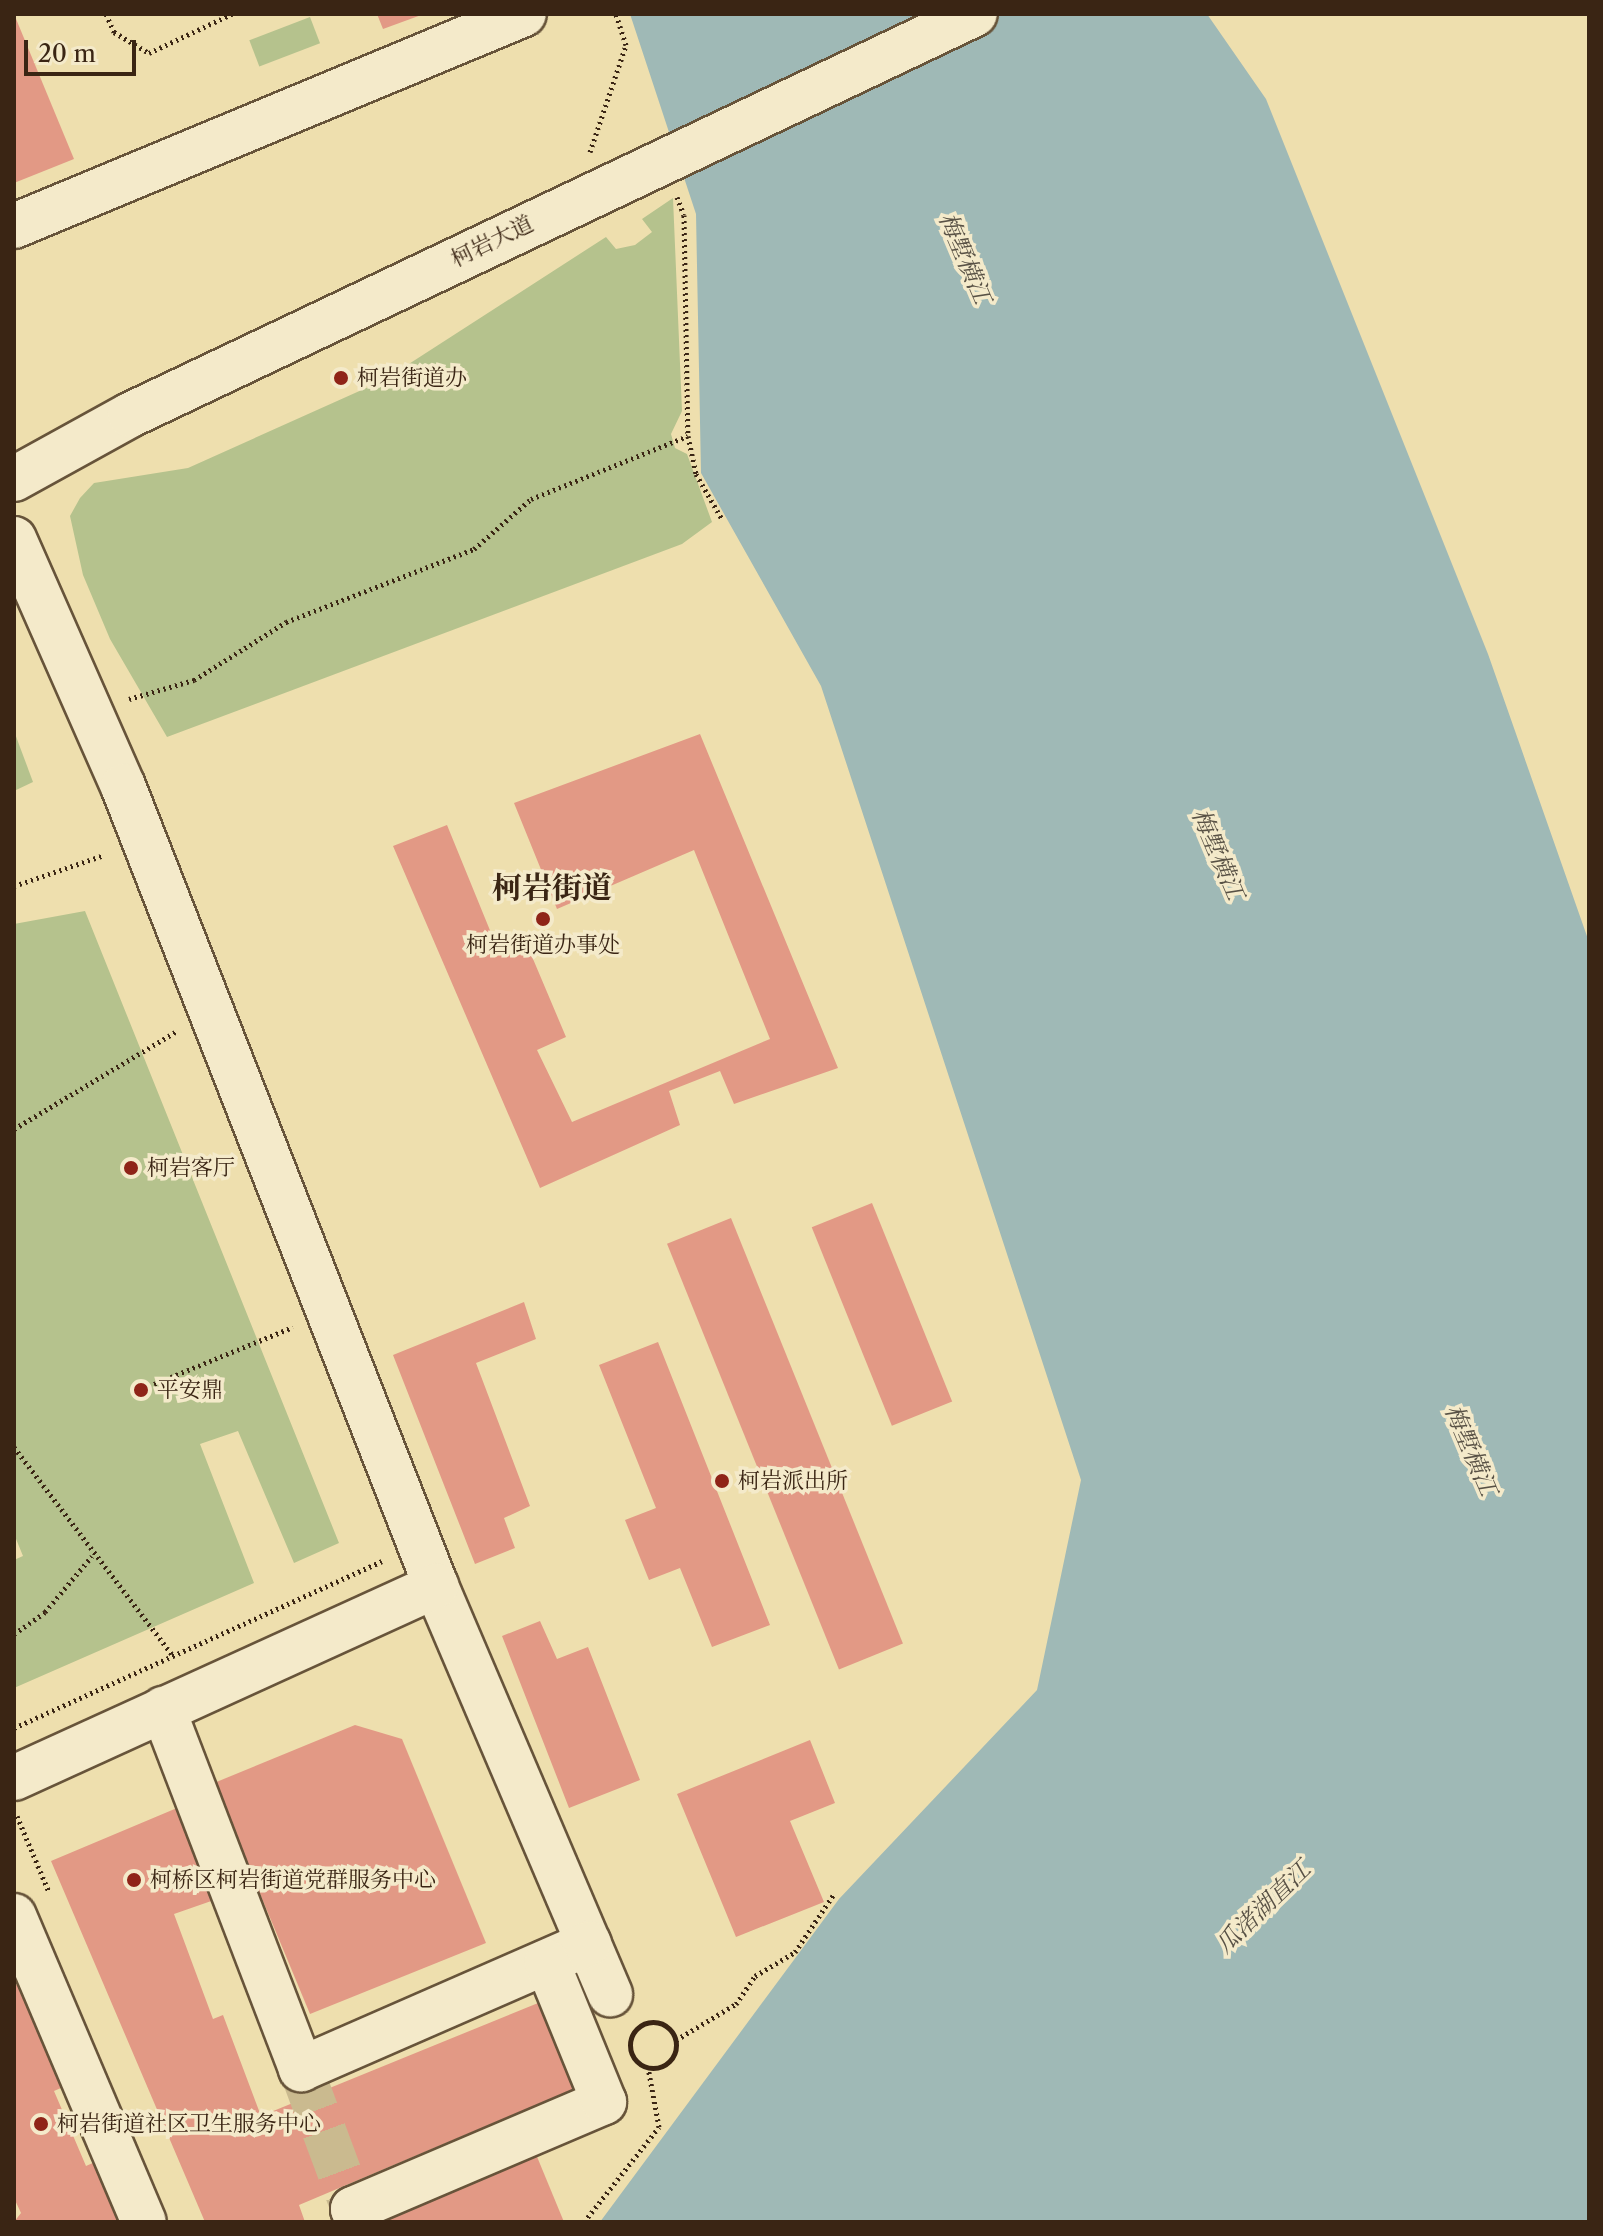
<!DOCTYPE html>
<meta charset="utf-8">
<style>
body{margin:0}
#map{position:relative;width:1603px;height:2236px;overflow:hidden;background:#eedfae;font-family:"Libre Caslon Text","Noto Serif SC",serif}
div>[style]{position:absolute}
.green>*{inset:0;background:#b5c28d;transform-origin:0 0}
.water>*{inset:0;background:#9fb9b6}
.building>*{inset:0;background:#e29985;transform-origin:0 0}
.minor-tunnel>*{height:44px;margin-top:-22px;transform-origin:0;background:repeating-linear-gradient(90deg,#caba8f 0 44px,transparent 0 66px)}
.path>*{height:5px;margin-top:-2.5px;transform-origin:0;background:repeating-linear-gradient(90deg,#3a2514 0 2px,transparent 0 6px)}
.path>.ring{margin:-2.5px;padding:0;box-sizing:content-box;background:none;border:5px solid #3a2514;border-radius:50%}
.roads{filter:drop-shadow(2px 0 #67543a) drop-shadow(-2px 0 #67543a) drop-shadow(0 2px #67543a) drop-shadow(0 -2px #67543a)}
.minor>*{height:44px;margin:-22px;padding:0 22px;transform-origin:22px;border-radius:22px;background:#f4eaca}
.dots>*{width:22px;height:22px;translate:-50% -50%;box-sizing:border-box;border:4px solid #f4eaca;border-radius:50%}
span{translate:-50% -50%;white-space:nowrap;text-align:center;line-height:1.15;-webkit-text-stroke:7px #f4eaca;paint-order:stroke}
.street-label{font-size:22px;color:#3a2514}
.poi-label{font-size:22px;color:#3a2514}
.left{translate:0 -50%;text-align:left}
.water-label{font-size:24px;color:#585145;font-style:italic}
.district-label{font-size:30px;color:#3a2514;font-weight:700}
.frame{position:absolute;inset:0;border:16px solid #3a2514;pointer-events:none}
.scale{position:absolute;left:24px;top:40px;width:112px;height:36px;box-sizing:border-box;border:4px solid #3a2514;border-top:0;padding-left:10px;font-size:24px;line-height:28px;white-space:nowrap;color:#3a2514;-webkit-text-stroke:6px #f4eaca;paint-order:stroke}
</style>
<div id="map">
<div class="green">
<i style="left:310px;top:17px;width:28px;height:65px;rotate:69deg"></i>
<i style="clip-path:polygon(673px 198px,682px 411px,671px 434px,675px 448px,687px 454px,712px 522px,682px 544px,167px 737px,110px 639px,83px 575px,70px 516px,80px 498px,94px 483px,188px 468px,384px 380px,606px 237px,616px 249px,635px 245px,652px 232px,642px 219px)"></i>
<i style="clip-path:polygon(14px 731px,33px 782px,14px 791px)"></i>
<i style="clip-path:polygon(85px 911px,339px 1543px,294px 1563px,238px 1431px,200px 1444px,254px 1583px,14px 1688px,14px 1560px,23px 1556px,14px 1534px,14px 924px)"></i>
</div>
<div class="water">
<i style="clip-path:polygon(630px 14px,1207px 14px,1266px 99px,1488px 654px,1589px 942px,1589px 2222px,600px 2222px,839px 1899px,1037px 1690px,1081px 1480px,821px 686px,701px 473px,696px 214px)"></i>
</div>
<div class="building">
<i style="clip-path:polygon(14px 14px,74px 159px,14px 183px)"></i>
<i style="clip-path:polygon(377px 14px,424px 14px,383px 29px)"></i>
<i style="clip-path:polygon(700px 734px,838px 1068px,734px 1104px,720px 1071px,669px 1091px,680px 1125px,540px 1188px,393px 846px,447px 825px,498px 950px,525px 940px,566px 1037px,537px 1050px,572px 1122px,770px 1039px,694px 850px,557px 909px,514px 803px)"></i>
<i style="left:872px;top:1203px;width:214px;height:65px;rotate:68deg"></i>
<i style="left:731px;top:1218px;width:459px;height:69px;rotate:68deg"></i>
<i style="clip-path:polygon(524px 1302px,536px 1339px,476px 1363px,530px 1506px,504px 1518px,515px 1548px,475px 1564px,393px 1355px)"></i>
<i style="clip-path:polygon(658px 1342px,770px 1625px,712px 1647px,680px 1568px,649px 1580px,625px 1520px,656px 1508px,599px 1365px)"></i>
<i style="clip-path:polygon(540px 1621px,557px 1659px,588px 1647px,640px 1780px,569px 1808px,502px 1636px)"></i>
<i style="clip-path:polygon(355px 1725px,402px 1739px,486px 1943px,310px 2014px,214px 1783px)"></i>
<i style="clip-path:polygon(810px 1740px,835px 1803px,790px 1821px,824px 1902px,736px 1937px,677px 1794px)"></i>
<i style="clip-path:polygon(177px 1808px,217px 1899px,174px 1914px,213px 2019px,223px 2015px,261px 2116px,543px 2001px,576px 2088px,299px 2205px,305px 2222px,205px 2222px,51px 1861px)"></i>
<i style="clip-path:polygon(31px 1979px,70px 2084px,54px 2091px,86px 2166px,104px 2158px,132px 2222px,14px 2222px,21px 2213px,14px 2198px,14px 1986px)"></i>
<i style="clip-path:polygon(533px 2147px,564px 2222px,386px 2222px,380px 2207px)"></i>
</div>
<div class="minor-tunnel">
<i style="left:301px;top:2069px;width:149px;rotate:69.6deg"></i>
</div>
<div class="path">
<i style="left:106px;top:14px;width:20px;rotate:66deg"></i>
<i style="left:114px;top:32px;width:41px;rotate:31deg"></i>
<i style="left:149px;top:53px;width:92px;rotate:-25.2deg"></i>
<i style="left:590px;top:152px;width:113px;rotate:-71.4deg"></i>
<i style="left:626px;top:45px;width:33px;rotate:-108deg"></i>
<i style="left:677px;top:197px;width:19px;rotate:69deg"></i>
<i style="left:684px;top:215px;width:221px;rotate:89deg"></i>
<i style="left:688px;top:436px;width:39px;rotate:78deg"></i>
<i style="left:696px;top:474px;width:52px;rotate:60deg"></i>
<i style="left:129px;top:699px;width:68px;rotate:-16.3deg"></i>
<i style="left:194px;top:680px;width:109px;rotate:-32.2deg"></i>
<i style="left:286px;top:622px;width:202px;rotate:-21.2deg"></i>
<i style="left:474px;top:549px;width:76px;rotate:-41.3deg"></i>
<i style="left:531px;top:499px;width:169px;rotate:-21.9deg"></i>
<i style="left:14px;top:886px;width:95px;rotate:-19deg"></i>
<i style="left:14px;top:1129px;width:190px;rotate:-31deg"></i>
<i style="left:154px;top:1384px;width:150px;rotate:-22.3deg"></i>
<i style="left:14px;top:1447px;width:263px;rotate:52.7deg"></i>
<i style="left:14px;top:1634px;width:38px;rotate:-35deg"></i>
<i style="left:45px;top:1612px;width:73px;rotate:-50deg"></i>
<i style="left:14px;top:1728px;width:404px;rotate:-24.4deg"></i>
<i style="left:17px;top:1816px;width:82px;rotate:67.2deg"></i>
<i class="ring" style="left:630px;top:2022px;width:41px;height:41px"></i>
<i style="left:676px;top:2040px;width:70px;rotate:-31deg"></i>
<i style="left:736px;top:2004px;width:34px;rotate:-56deg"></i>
<i style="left:755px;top:1976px;width:47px;rotate:-31deg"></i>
<i style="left:795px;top:1952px;width:70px;rotate:-56.1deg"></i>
<i style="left:584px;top:2222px;width:121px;rotate:-51.7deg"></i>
<i style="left:659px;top:2127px;width:61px;rotate:-100.4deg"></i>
</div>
<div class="roads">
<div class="minor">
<i style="left:14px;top:226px;width:552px;rotate:-22.57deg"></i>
<i style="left:14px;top:479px;width:132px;rotate:-28.9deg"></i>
<i style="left:130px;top:415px;width:935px;rotate:-25.39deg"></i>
<i style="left:14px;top:539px;width:270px;rotate:66.2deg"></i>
<i style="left:123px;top:786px;width:859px;rotate:68.63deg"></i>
<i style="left:436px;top:1586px;width:444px;rotate:66.9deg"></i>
<i style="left:163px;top:1709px;width:386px;rotate:69deg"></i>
<i style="left:301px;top:2069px;width:314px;rotate:-23.6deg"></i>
<i style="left:14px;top:1778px;width:464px;rotate:-24.5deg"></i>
<i style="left:14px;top:1916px;width:332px;rotate:67deg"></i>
<i style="left:358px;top:2222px;width:14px;rotate:-111deg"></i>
<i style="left:353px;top:2209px;width:273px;rotate:-23.1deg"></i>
<i style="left:604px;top:2102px;width:151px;rotate:-112.2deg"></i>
</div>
</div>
<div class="dots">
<i style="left:341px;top:378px;background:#8f2418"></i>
<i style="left:543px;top:919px;background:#8f2418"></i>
<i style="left:131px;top:1168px;background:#8f2418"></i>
<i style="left:141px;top:1390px;background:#8f2418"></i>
<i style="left:722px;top:1481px;background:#8f2418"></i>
<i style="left:134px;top:1880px;background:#8f2418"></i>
<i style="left:41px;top:2124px;background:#8f2418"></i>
</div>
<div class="street-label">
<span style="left:492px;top:241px;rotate:-26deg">柯岩大道</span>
</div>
<div class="poi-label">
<span class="left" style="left:357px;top:378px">柯岩街道办</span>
<span style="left:543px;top:945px">柯岩街道办事处</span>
<span class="left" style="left:147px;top:1168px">柯岩客厅</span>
<span class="left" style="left:157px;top:1390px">平安鼎</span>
<span class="left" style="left:738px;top:1481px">柯岩派出所</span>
<span class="left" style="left:150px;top:1880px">柯桥区柯岩街道党群服务中心</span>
<span class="left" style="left:57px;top:2124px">柯岩街道社区卫生服务中心</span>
</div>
<div class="water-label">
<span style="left:965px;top:258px;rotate:67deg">梅墅横江</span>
<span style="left:1218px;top:854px;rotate:67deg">梅墅横江</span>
<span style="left:1471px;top:1450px;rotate:67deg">梅墅横江</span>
<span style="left:1263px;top:1907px;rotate:-44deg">瓜渚湖直江</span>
</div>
<div class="district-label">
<span style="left:552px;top:888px">柯岩街道</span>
</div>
<div class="frame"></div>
<div class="scale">20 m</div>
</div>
